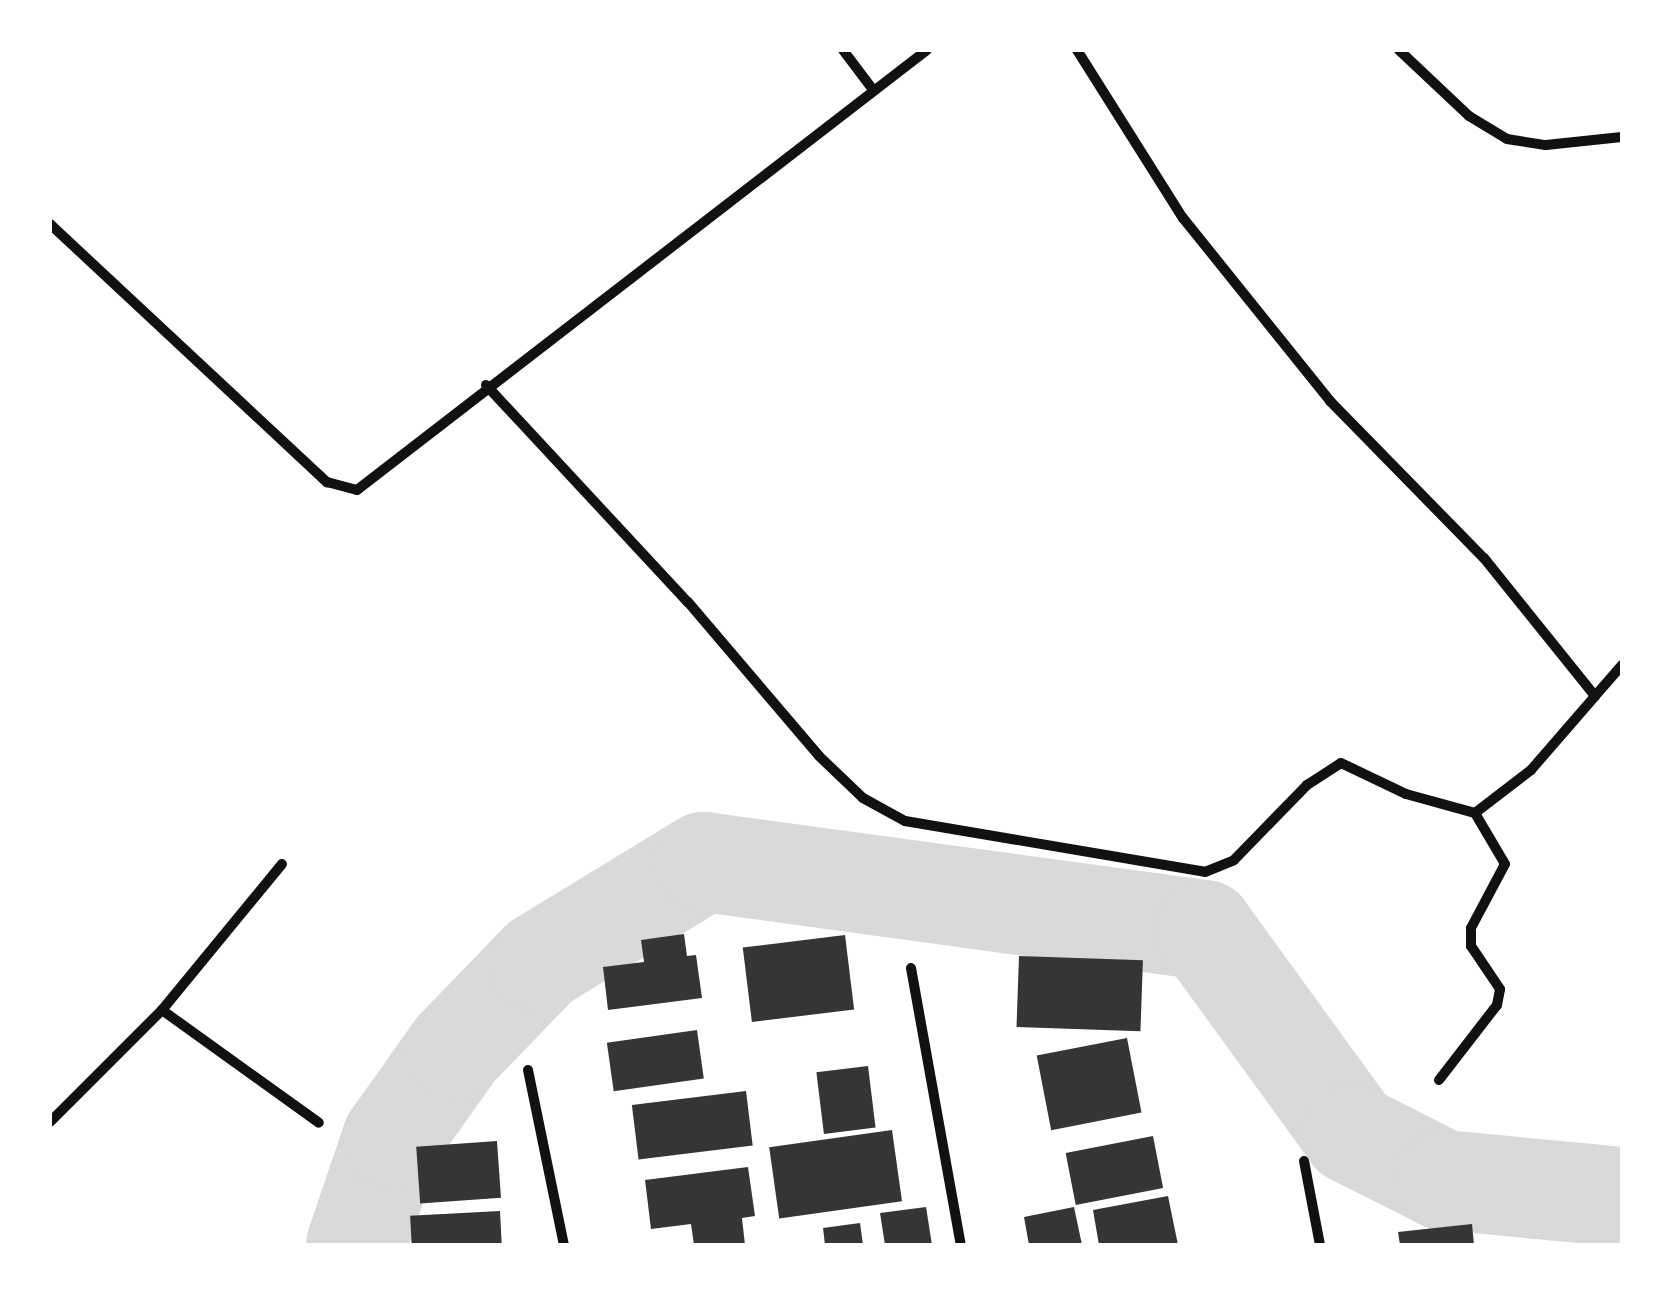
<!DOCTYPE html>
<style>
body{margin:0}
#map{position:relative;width:1672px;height:1295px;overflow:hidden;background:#fff;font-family:"DejaVu Sans",sans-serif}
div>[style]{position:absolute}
.river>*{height:100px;margin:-50px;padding:0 50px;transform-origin:50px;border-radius:50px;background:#d9d9d9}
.building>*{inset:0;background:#353535;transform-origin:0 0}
.minor>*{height:10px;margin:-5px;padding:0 5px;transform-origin:5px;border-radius:5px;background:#111}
span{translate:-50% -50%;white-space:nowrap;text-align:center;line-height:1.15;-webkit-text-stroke:9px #fff;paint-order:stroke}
.frame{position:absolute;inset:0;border:52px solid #fff;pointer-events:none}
</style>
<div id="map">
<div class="river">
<i style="left:356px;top:1245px;width:112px;rotate:-71.2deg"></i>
<i style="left:392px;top:1139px;width:110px;rotate:-54.6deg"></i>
<i style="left:456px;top:1049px;width:121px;rotate:-46deg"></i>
<i style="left:540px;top:962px;width:192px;rotate:-31.4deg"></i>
<i style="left:704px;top:862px;width:505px;rotate:7.74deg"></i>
<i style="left:1204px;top:930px;width:252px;rotate:54deg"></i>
<i style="left:1352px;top:1134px;width:102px;rotate:26.8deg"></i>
<i style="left:1443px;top:1180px;width:180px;rotate:5.4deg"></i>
</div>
<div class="building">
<i style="clip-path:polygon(684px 934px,687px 956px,696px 955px,702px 998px,608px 1010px,603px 967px,644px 962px,641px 940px)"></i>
<i style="left:845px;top:935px;width:75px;height:103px;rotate:83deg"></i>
<i style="left:1019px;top:956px;width:124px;height:71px;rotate:2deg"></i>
<i style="left:697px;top:1030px;width:49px;height:91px;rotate:82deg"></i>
<i style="left:1127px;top:1038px;width:76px;height:92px;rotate:79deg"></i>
<i style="left:868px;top:1066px;width:62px;height:52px;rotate:83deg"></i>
<i style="left:746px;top:1091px;width:55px;height:115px;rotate:83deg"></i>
<i style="left:892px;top:1130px;width:72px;height:124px;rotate:82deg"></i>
<i style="left:1153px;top:1136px;width:53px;height:89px;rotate:79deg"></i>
<i style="left:497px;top:1141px;width:57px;height:81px;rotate:86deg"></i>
<i style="clip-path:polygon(748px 1167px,755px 1216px,742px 1218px,745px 1245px,694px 1245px,691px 1224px,651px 1229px,645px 1180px)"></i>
<i style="clip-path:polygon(1168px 1196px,1178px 1245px,1099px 1245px,1093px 1210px)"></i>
<i style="clip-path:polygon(926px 1207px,932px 1245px,885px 1245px,880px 1213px)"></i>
<i style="clip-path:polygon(1074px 1207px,1082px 1245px,1029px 1245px,1024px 1217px)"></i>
<i style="left:500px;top:1211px;width:34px;height:90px;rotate:87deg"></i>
<i style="clip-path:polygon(860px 1223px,863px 1245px,825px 1245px,823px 1228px)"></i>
<i style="clip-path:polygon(1472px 1224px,1474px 1245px,1400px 1245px,1398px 1232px)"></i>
</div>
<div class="minor">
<i style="left:843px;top:50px;width:51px;rotate:52.9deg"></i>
<i style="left:1077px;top:50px;width:199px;rotate:57.8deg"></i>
<i style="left:1183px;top:218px;width:235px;rotate:51.2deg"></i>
<i style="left:1330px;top:401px;width:220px;rotate:45.6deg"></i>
<i style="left:1484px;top:558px;width:177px;rotate:51.2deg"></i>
<i style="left:1595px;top:696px;width:41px;rotate:-48.9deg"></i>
<i style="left:1399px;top:50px;width:96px;rotate:43.3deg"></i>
<i style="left:1469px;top:116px;width:44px;rotate:31.2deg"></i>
<i style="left:1507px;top:139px;width:39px;rotate:9deg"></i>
<i style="left:1546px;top:145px;width:76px;rotate:-6deg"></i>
<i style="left:50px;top:224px;width:379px;rotate:43deg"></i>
<i style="left:327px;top:482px;width:31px;rotate:15deg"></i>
<i style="left:357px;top:490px;width:720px;rotate:-37.67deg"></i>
<i style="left:486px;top:385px;width:296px;rotate:47.1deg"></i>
<i style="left:688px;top:602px;width:202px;rotate:49.6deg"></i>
<i style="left:819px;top:756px;width:61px;rotate:43.7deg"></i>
<i style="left:863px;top:798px;width:48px;rotate:28.7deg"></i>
<i style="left:905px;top:821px;width:304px;rotate:9.6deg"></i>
<i style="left:1205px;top:872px;width:31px;rotate:-22deg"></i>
<i style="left:1234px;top:860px;width:105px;rotate:-45.8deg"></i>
<i style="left:1307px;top:785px;width:40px;rotate:-32.9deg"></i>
<i style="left:1341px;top:763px;width:72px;rotate:25.5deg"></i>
<i style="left:1406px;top:794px;width:72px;rotate:15.4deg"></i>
<i style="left:1475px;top:813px;width:71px;rotate:-37.5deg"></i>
<i style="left:1531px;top:770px;width:98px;rotate:-49.1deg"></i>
<i style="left:282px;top:864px;width:189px;rotate:129.4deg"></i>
<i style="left:162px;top:1010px;width:193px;rotate:35.7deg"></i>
<i style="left:911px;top:968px;width:281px;rotate:79.8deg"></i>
<i style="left:528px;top:1070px;width:179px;rotate:78.4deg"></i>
<i style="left:1439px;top:1080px;width:95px;rotate:-52.3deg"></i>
<i style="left:1497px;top:1005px;width:16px;rotate:-79deg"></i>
<i style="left:1500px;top:989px;width:52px;rotate:-124deg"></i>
<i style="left:1471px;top:946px;width:18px;rotate:-90deg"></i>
<i style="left:1471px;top:928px;width:72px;rotate:-62deg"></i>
<i style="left:1505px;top:864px;width:59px;rotate:-120.5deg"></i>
<i style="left:50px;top:1122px;width:158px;rotate:-45deg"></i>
<i style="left:1304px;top:1161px;width:86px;rotate:79.2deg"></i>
</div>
<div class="frame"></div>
</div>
